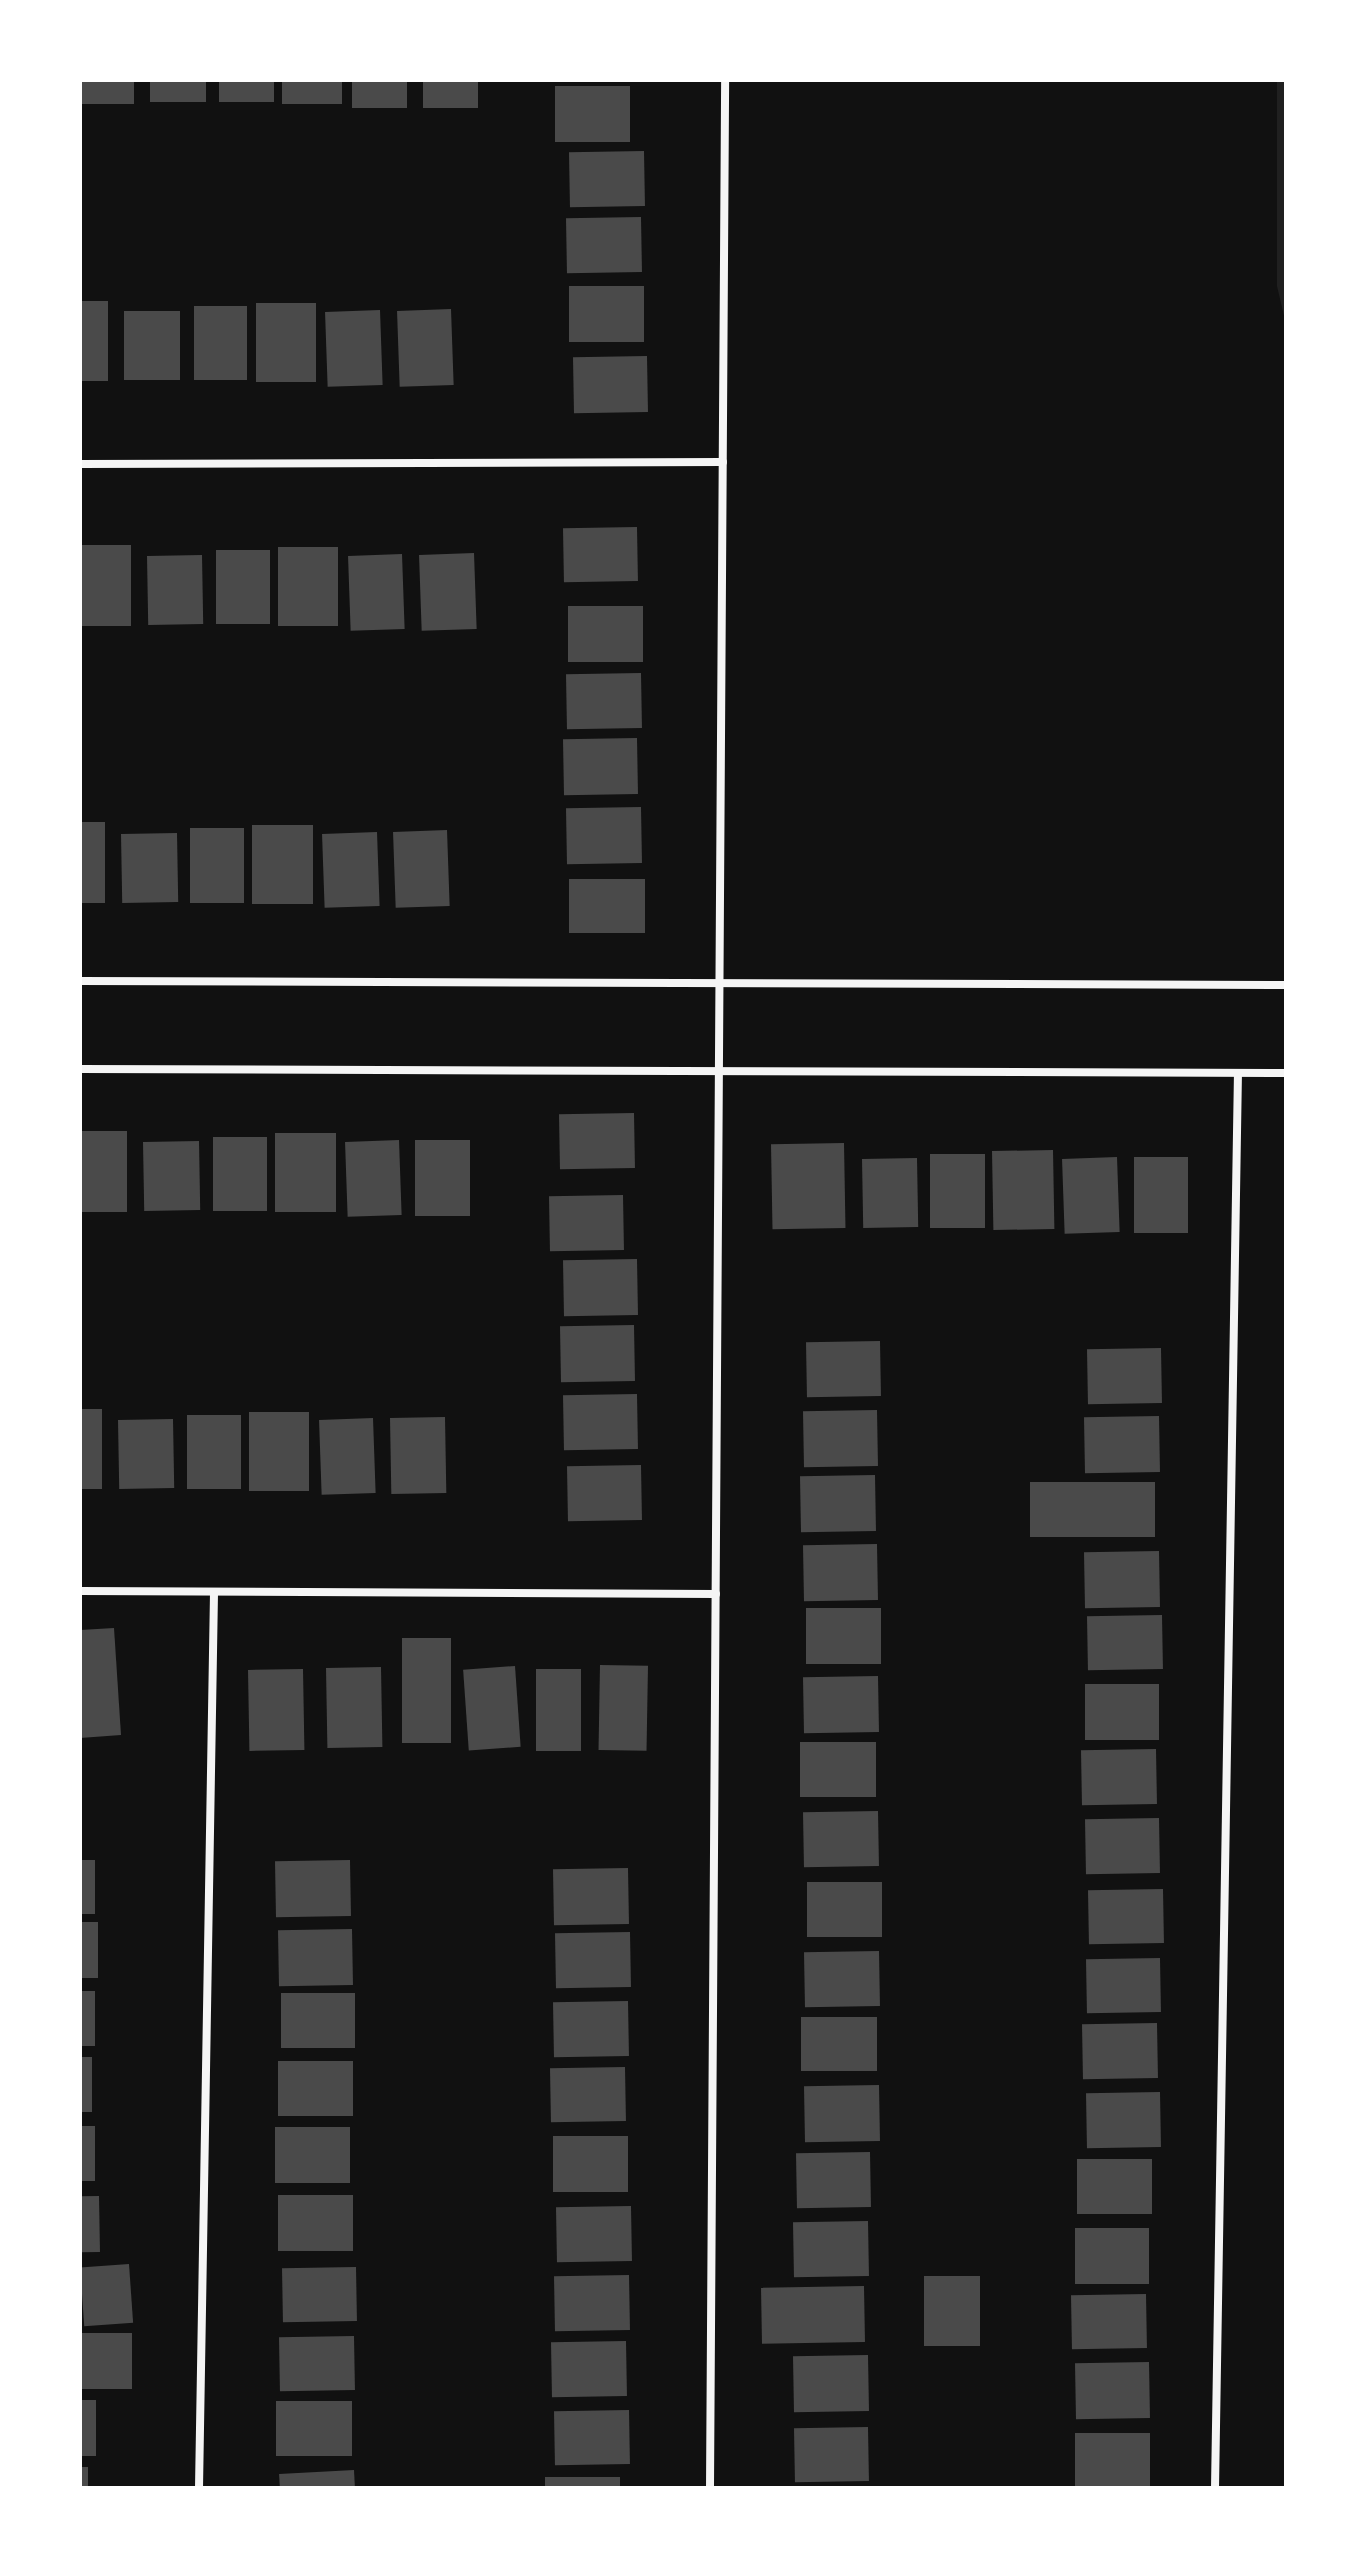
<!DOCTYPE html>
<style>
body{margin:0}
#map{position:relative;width:1366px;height:2568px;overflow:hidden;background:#111;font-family:Barlow,sans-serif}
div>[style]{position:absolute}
.green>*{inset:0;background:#202020}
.building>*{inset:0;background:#4a4a4a;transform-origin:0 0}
.minor>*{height:8px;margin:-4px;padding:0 4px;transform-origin:4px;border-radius:4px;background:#f5f5f5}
span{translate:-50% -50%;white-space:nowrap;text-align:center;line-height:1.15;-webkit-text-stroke:8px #fff;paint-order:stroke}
.frame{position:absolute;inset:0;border:82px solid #fff;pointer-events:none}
</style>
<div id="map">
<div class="green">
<i style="clip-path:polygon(1277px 80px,1286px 80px,1286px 324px,1277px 286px)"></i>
</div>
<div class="building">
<i style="left:80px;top:80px;width:54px;height:24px"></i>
<i style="left:150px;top:80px;width:56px;height:22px"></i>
<i style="left:219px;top:80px;width:55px;height:22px"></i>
<i style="left:282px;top:80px;width:60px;height:24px"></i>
<i style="left:352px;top:80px;width:55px;height:28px"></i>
<i style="left:423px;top:80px;width:55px;height:28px"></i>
<i style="left:630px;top:86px;width:56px;height:75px;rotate:90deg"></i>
<i style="left:644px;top:151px;width:55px;height:75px;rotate:89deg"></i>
<i style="left:641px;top:217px;width:55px;height:75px;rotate:89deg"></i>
<i style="left:569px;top:286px;width:75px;height:56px"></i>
<i style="left:80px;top:301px;width:28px;height:80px"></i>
<i style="left:256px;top:303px;width:60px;height:79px"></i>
<i style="left:194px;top:306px;width:53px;height:74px"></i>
<i style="left:451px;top:309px;width:76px;height:54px;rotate:88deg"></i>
<i style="left:380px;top:310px;width:75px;height:55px;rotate:88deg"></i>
<i style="left:124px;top:311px;width:56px;height:69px"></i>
<i style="left:647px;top:356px;width:56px;height:74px;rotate:89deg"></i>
<i style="left:637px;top:527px;width:54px;height:74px;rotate:89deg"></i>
<i style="left:80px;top:545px;width:51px;height:81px"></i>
<i style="left:278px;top:547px;width:60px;height:79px"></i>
<i style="left:216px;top:550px;width:54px;height:74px"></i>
<i style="left:474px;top:553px;width:76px;height:55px;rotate:88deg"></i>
<i style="left:402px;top:554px;width:75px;height:54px;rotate:88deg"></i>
<i style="left:202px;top:555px;width:69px;height:55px;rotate:89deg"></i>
<i style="left:643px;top:606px;width:56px;height:75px;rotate:90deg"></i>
<i style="left:641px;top:673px;width:55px;height:75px;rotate:89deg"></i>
<i style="left:637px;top:738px;width:56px;height:74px;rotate:89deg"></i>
<i style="left:641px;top:807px;width:56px;height:75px;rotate:89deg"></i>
<i style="left:80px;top:822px;width:25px;height:81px"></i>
<i style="left:252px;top:825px;width:61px;height:79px"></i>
<i style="left:190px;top:828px;width:54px;height:75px"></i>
<i style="left:447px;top:830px;width:76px;height:54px;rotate:88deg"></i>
<i style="left:377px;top:832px;width:74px;height:55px;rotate:88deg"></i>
<i style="left:177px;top:833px;width:69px;height:56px;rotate:89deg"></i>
<i style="left:645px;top:879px;width:54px;height:76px;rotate:90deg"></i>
<i style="left:634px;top:1113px;width:55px;height:75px;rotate:89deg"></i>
<i style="left:80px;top:1131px;width:47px;height:81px"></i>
<i style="left:336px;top:1133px;width:79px;height:61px;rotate:90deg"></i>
<i style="left:213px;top:1137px;width:54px;height:74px"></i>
<i style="left:399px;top:1140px;width:75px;height:54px;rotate:88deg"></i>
<i style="left:415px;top:1140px;width:55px;height:76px"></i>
<i style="left:199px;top:1141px;width:69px;height:56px;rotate:89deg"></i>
<i style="left:844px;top:1143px;width:85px;height:73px;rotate:89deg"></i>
<i style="left:1053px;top:1150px;width:79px;height:61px;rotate:89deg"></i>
<i style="left:930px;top:1154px;width:55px;height:74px"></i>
<i style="left:1117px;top:1157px;width:75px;height:55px;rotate:88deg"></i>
<i style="left:1134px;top:1157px;width:54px;height:76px"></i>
<i style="left:917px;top:1158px;width:69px;height:55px;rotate:89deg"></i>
<i style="left:623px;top:1195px;width:55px;height:74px;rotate:89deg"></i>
<i style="left:637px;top:1259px;width:56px;height:74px;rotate:89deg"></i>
<i style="left:634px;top:1325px;width:56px;height:74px;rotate:89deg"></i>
<i style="left:880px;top:1341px;width:55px;height:74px;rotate:89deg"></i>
<i style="left:1161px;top:1348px;width:55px;height:74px;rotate:89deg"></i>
<i style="left:637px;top:1394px;width:55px;height:74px;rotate:89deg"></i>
<i style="left:80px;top:1409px;width:22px;height:80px"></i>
<i style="left:877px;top:1410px;width:56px;height:74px;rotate:89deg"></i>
<i style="left:249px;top:1412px;width:60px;height:79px"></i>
<i style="left:187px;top:1415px;width:54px;height:74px"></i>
<i style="left:1159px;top:1416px;width:56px;height:75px;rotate:89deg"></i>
<i style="left:445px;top:1417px;width:76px;height:55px;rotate:89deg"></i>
<i style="left:373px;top:1418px;width:75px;height:54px;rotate:88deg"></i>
<i style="left:173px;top:1419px;width:69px;height:55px;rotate:89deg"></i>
<i style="left:641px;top:1465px;width:55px;height:74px;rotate:89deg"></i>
<i style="left:875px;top:1475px;width:56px;height:75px;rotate:89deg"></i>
<i style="left:1030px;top:1482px;width:125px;height:55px"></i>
<i style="left:877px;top:1544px;width:56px;height:74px;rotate:89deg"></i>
<i style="left:1159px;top:1551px;width:56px;height:75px;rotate:89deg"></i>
<i style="left:806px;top:1608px;width:75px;height:56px"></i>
<i style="left:1162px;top:1615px;width:54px;height:75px;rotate:89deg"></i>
<i style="clip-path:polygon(114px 1628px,121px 1735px,80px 1738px,80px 1630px)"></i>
<i style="left:402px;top:1638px;width:49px;height:105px"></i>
<i style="left:600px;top:1665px;width:48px;height:85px;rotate:1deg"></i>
<i style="left:515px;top:1666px;width:81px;height:52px;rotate:86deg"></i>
<i style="left:381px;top:1667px;width:80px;height:55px;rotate:89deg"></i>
<i style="left:303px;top:1669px;width:81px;height:55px;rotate:89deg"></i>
<i style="left:536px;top:1669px;width:45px;height:82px"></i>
<i style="left:878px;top:1676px;width:56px;height:75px;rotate:89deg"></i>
<i style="left:1085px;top:1684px;width:74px;height:56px"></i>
<i style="left:876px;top:1742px;width:55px;height:76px;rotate:90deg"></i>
<i style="left:1156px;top:1749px;width:55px;height:75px;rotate:89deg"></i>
<i style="left:878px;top:1811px;width:55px;height:75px;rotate:89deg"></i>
<i style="left:1159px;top:1818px;width:55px;height:74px;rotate:89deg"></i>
<i style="left:80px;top:1860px;width:15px;height:54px"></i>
<i style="left:350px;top:1860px;width:56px;height:75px;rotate:89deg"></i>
<i style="left:628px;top:1868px;width:56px;height:75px;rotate:89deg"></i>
<i style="left:882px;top:1882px;width:55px;height:75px;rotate:90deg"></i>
<i style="left:1163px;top:1889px;width:54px;height:75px;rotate:89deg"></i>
<i style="left:80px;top:1922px;width:18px;height:56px"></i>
<i style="left:352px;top:1929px;width:56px;height:74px;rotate:89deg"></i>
<i style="left:630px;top:1932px;width:55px;height:75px;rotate:89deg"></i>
<i style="left:879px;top:1951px;width:55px;height:75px;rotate:89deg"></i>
<i style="left:1160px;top:1958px;width:54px;height:74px;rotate:89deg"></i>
<i style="left:80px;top:1991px;width:15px;height:55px"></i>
<i style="left:281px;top:1993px;width:74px;height:55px"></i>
<i style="left:628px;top:2001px;width:55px;height:75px;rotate:89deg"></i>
<i style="left:877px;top:2017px;width:54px;height:76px;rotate:90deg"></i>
<i style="left:1157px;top:2023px;width:55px;height:75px;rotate:89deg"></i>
<i style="left:80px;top:2057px;width:12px;height:55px"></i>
<i style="left:353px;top:2061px;width:55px;height:75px;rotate:90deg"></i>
<i style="left:625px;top:2067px;width:54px;height:75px;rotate:89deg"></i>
<i style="left:879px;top:2085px;width:56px;height:75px;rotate:89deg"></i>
<i style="left:1160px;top:2092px;width:55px;height:74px;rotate:89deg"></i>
<i style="left:80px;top:2126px;width:15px;height:55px"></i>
<i style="left:275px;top:2127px;width:75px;height:56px"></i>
<i style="left:553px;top:2136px;width:75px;height:56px"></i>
<i style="left:870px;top:2152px;width:55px;height:74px;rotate:89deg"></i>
<i style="left:1152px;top:2159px;width:55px;height:75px;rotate:90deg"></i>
<i style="left:353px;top:2195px;width:56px;height:75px;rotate:90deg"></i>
<i style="left:99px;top:2196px;width:56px;height:19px;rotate:89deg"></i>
<i style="left:631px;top:2206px;width:55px;height:75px;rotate:89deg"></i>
<i style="left:868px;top:2221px;width:55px;height:75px;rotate:89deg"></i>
<i style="left:1075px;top:2228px;width:74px;height:56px"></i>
<i style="left:129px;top:2264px;width:59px;height:49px;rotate:86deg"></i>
<i style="left:356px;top:2267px;width:54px;height:74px;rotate:89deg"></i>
<i style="left:629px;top:2275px;width:55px;height:75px;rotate:89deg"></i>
<i style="left:924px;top:2276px;width:56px;height:70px"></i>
<i style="left:864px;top:2286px;width:56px;height:103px;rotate:89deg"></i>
<i style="left:1146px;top:2294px;width:54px;height:75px;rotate:89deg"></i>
<i style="left:80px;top:2333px;width:52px;height:56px"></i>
<i style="left:354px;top:2336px;width:54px;height:75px;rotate:89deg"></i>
<i style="left:626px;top:2341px;width:55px;height:75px;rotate:89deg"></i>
<i style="left:868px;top:2355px;width:56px;height:75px;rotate:89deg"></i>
<i style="left:1149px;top:2362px;width:56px;height:74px;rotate:89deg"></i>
<i style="left:80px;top:2400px;width:16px;height:56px"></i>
<i style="left:352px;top:2401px;width:55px;height:76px;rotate:90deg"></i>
<i style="left:629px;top:2410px;width:54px;height:75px;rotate:89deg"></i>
<i style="left:868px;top:2427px;width:54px;height:74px;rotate:89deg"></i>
<i style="left:1150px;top:2433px;width:55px;height:75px;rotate:90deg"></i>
<i style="left:80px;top:2467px;width:8px;height:21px"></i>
<i style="left:354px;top:2470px;width:18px;height:75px;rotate:87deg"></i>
<i style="left:620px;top:2477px;width:11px;height:75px;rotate:90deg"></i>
</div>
<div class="minor">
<i style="left:80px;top:464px;width:643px;rotate:-0.18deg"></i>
<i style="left:80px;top:981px;width:1206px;rotate:0.19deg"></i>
<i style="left:80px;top:1069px;width:1206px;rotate:0.19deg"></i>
<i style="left:80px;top:1591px;width:636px;rotate:0.27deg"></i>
<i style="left:199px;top:2488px;width:896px;rotate:-89.04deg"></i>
<i style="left:710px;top:2488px;width:2408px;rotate:-89.64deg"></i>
<i style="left:1215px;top:2488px;width:1415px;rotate:-89.07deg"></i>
</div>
<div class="frame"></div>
</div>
